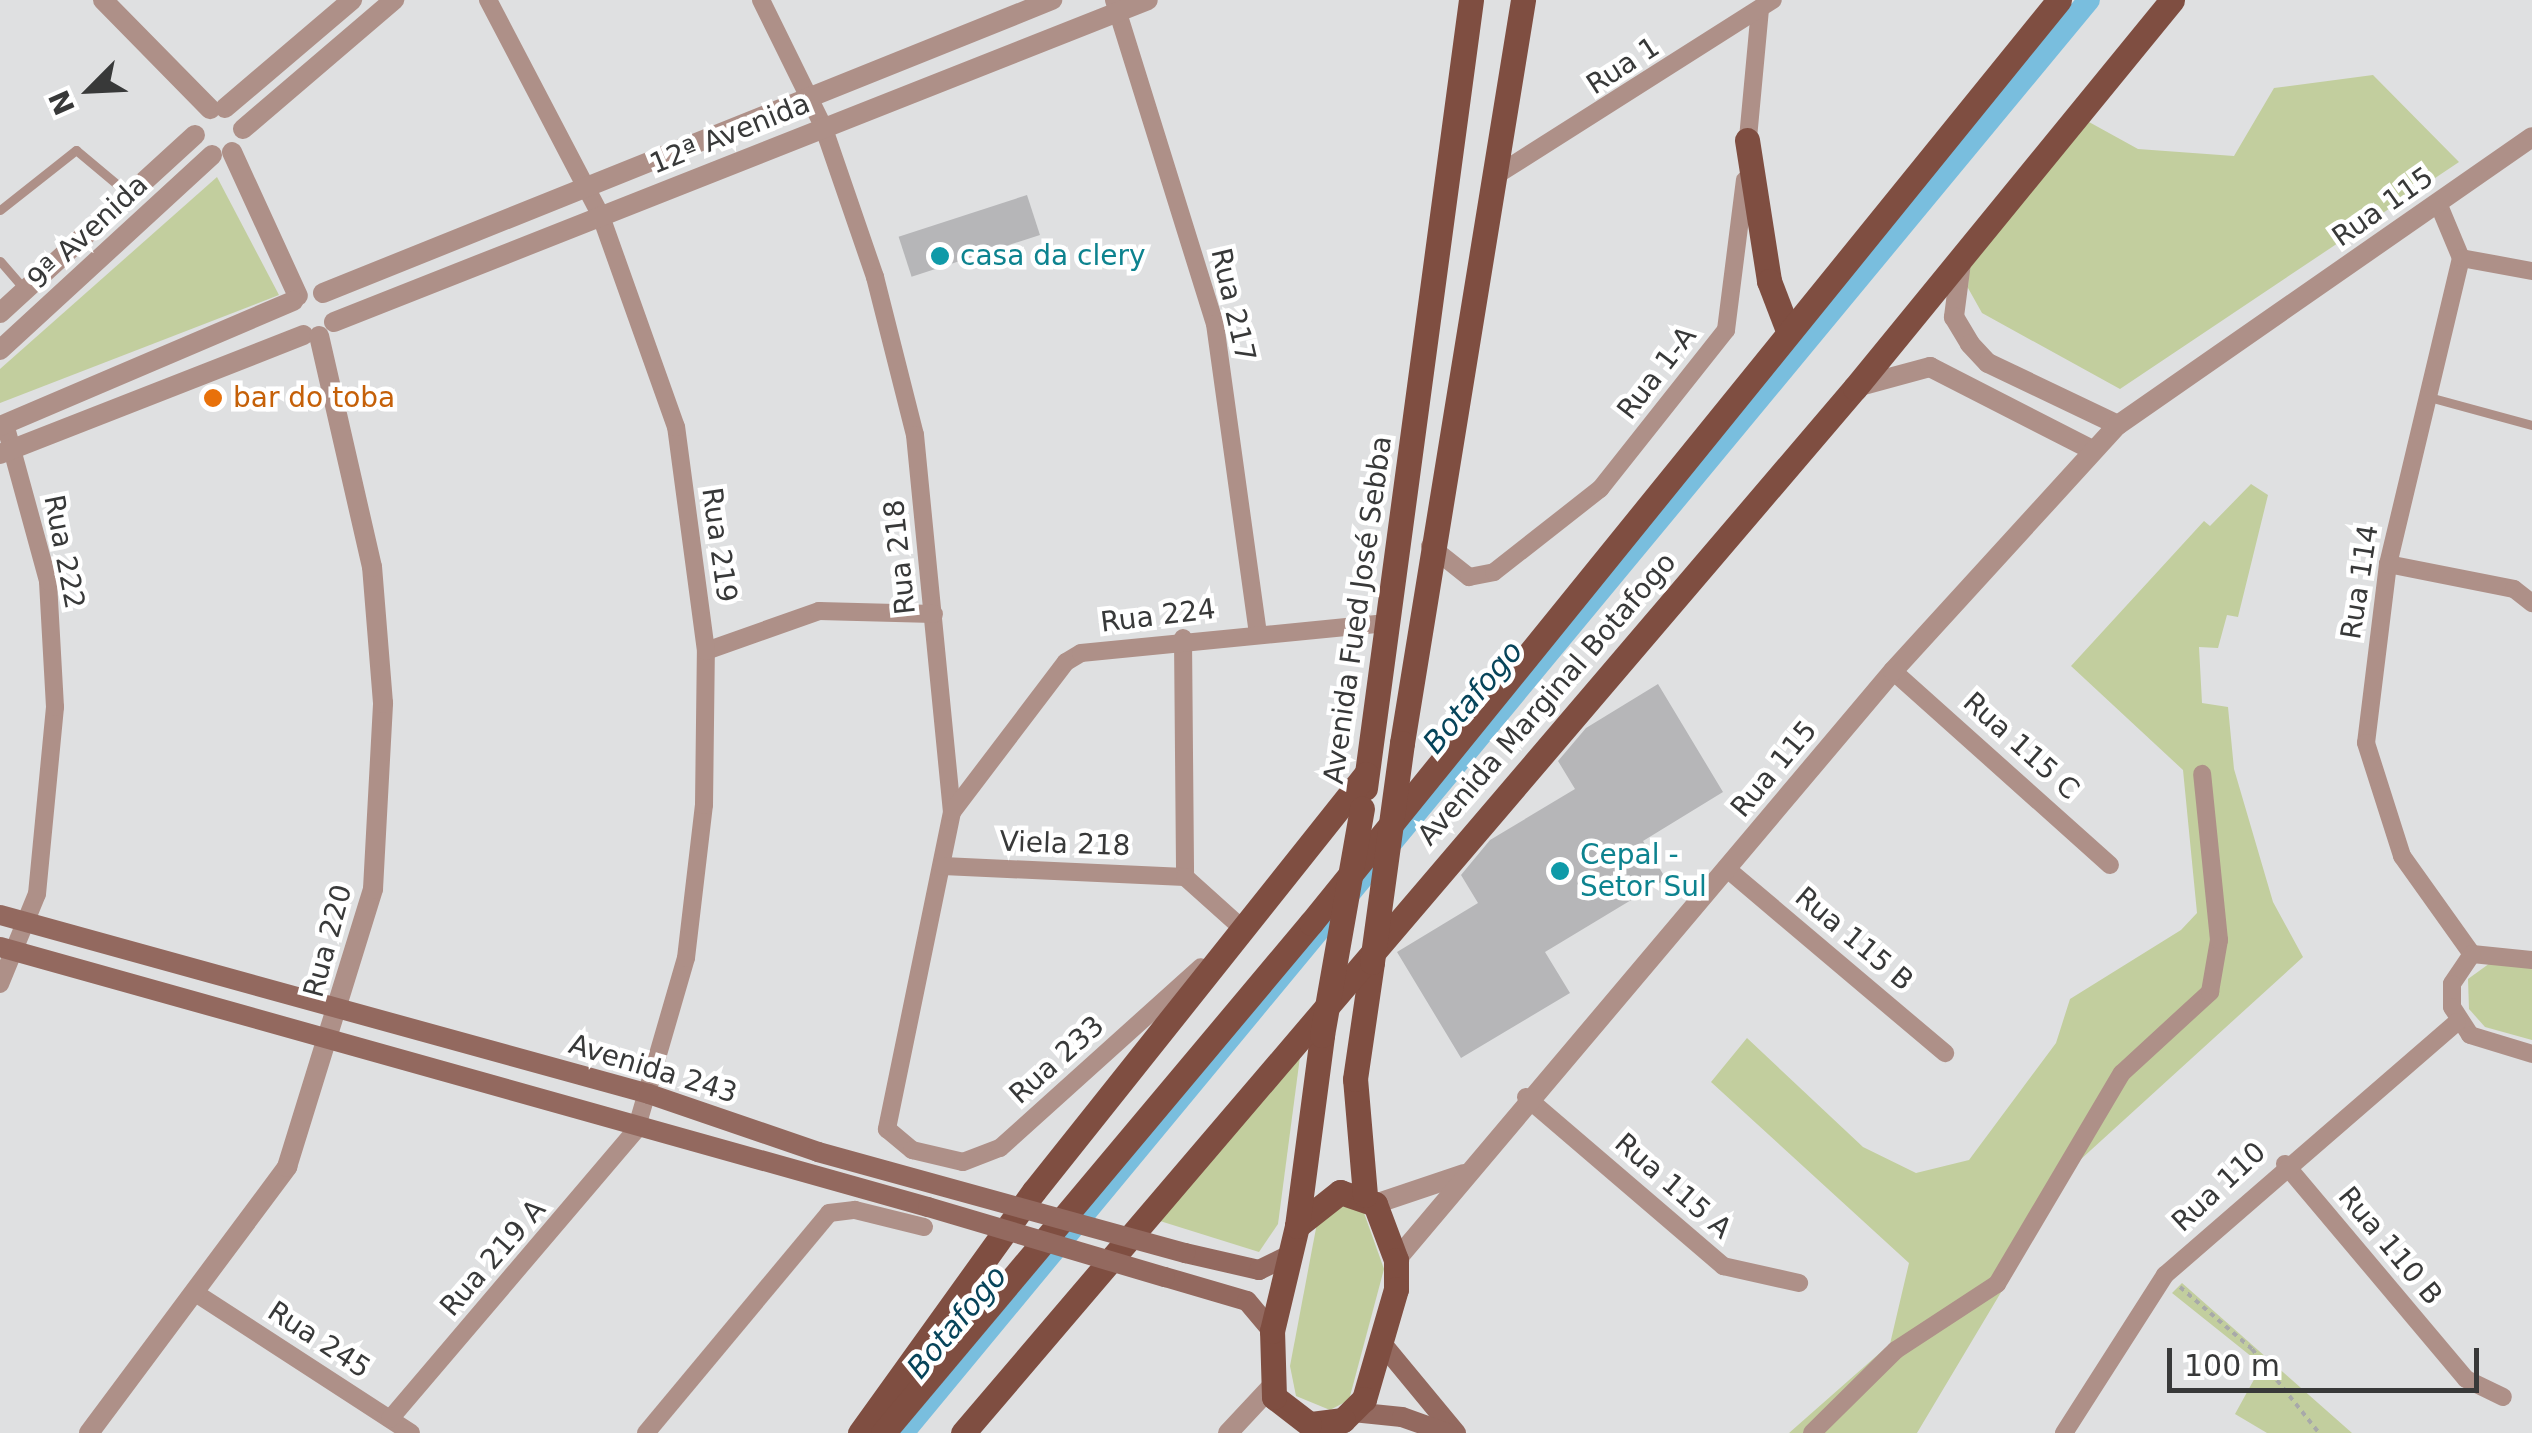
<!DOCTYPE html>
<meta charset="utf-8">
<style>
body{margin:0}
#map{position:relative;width:2532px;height:1433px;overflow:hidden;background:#dfe0e1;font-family:"DejaVu Sans",sans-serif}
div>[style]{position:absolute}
.green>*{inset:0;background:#c2ce9e}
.canal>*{height:22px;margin:-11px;padding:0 11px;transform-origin:11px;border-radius:11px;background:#79bede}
.building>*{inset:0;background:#b6b6b8;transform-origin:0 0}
.path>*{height:4px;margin-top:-2px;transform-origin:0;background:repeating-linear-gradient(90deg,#a8a9a9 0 5px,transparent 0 10px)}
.service>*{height:9px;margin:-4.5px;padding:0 4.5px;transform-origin:4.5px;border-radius:4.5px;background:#ae9088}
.minor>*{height:18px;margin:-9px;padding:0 9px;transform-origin:9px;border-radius:9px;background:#ae9088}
.tertiary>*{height:20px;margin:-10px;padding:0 10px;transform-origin:10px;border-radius:10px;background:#ae9088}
.secondary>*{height:20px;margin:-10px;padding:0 10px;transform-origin:10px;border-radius:10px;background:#93695f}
.primary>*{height:25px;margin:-12.5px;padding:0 12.5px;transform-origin:12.5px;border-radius:12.5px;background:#7f4e41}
.secondary-bridge>*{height:20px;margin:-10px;padding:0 10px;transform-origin:10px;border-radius:10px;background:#93695f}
.primary-bridge>*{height:25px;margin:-12.5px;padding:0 12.5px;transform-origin:12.5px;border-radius:12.5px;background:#7f4e41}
.dots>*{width:28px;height:28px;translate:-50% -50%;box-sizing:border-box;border:5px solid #fff;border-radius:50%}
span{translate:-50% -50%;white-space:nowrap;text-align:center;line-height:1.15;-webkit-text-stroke:9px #fff;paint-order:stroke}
.street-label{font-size:28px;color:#383939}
.culture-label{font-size:28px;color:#0d838f}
.left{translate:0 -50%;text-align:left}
.food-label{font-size:28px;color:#c56008}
.water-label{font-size:30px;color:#06445a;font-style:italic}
.north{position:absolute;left:40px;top:40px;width:100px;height:100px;-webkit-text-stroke:8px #fff;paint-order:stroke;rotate:246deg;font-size:28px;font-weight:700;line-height:40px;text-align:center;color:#383939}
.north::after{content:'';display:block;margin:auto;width:35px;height:45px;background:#383939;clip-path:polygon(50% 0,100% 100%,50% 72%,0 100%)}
.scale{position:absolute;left:2167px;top:1348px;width:312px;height:45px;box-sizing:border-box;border:5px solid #383939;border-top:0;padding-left:12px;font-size:30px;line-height:35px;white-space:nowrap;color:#383939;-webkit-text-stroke:8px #fff;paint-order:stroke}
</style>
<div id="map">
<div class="green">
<i style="clip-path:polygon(2373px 75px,2459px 162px,2120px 389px,1982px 313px,1968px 288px,1970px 249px,2089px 122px,2138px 149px,2234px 156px,2274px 88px)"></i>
<i style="clip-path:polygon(217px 177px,279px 295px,0 403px,0 369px)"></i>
<i style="clip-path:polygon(2251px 484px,2268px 495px,2238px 617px,2227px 615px,2218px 648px,2199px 647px,2202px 703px,2228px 707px,2234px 769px,2273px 902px,2303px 957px,2080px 1160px,1917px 1433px,1789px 1433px,1890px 1344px,1909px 1263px,1711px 1082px,1747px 1038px,1863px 1147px,1916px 1173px,1969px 1160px,2056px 1043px,2070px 999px,2181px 930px,2197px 913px,2183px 770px,2071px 666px,2204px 521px,2210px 526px)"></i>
<i style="clip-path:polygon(2497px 958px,2532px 964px,2532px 1040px,2485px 1027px,2469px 1009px,2468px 979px)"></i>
<i style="clip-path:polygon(1303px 1034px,1278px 1224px,1259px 1252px,1144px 1216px)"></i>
<i style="clip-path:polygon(1335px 1205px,1363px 1210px,1384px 1269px,1349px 1400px,1330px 1410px,1296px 1396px,1290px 1366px,1317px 1223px)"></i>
<i style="clip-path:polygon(2182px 1283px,2352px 1433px,2267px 1433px,2235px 1414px,2262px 1365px,2172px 1293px)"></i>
</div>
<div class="canal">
<i style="left:903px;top:1433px;width:1860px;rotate:-50.39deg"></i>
</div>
<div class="building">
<i style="left:1027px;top:195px;width:42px;height:135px;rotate:72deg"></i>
<i style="clip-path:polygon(1658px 684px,1723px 792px,1643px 841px,1666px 879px,1545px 952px,1570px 993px,1461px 1058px,1397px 952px,1478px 903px,1461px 875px,1490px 840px,1575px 789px,1558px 761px,1586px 728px)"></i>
</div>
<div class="path">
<i style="left:2180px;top:1287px;width:95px;rotate:40.7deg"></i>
<i style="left:2252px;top:1349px;width:107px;rotate:51.4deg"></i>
</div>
<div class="service">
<i style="left:0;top:210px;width:97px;rotate:-38.3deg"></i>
<i style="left:76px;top:150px;width:72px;rotate:39.9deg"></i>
<i style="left:0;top:261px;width:37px;rotate:49deg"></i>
<i style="left:2429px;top:397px;width:107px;rotate:15.2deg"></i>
</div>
<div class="minor">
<i style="left:761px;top:0;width:140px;rotate:63.8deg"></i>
<i style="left:823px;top:126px;width:160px;rotate:71deg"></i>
<i style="left:875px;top:277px;width:163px;rotate:75.8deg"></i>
<i style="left:915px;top:435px;width:379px;rotate:84.4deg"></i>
<i style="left:952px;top:812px;width:324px;rotate:101.6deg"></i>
<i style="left:887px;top:1129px;width:33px;rotate:40deg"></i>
<i style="left:912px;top:1150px;width:52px;rotate:13.2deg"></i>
<i style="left:963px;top:1162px;width:40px;rotate:-21deg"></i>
<i style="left:1000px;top:1148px;width:270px;rotate:-42deg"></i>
<i style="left:1114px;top:0;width:339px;rotate:72.7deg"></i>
<i style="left:1215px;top:324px;width:311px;rotate:82.1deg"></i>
<i style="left:1747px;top:149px;width:140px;rotate:-84.7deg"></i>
<i style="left:1500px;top:173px;width:323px;rotate:-32.4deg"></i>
<i style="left:2438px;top:203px;width:60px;rotate:67.3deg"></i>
<i style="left:2461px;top:258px;width:315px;rotate:103.4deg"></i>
<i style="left:2388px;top:564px;width:180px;rotate:97deg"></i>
<i style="left:2366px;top:743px;width:119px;rotate:72.3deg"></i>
<i style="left:2402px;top:856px;width:120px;rotate:54.5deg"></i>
<i style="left:2461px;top:258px;width:72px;rotate:10.4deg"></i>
<i style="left:1430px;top:546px;width:50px;rotate:38.5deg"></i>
<i style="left:1469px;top:577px;width:25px;rotate:-11deg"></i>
<i style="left:1494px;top:572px;width:135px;rotate:-38.1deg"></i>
<i style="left:1600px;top:489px;width:203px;rotate:-51.6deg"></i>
<i style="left:1726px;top:330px;width:151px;rotate:-82.8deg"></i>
<i style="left:2388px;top:564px;width:128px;rotate:11.2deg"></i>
<i style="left:2514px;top:589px;width:23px;rotate:38deg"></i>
<i style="left:1183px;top:638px;width:239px;rotate:89.5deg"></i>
<i style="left:706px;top:651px;width:120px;rotate:-19.5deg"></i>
<i style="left:819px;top:611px;width:115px;rotate:1.5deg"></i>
<i style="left:1893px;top:671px;width:291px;rotate:41.8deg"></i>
<i style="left:952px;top:812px;width:188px;rotate:-52.8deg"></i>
<i style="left:1066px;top:662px;width:17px;rotate:-31deg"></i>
<i style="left:1081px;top:653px;width:307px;rotate:-5.6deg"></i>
<i style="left:943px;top:866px;width:242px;rotate:2.6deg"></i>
<i style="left:1726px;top:868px;width:287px;rotate:40.2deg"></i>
<i style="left:1185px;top:877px;width:78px;rotate:41.9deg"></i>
<i style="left:1243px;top:929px;width:11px;rotate:139deg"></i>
<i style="left:2532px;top:960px;width:60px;rotate:-174.3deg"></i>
<i style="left:2472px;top:954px;width:36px;rotate:124deg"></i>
<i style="left:2452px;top:984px;width:23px;rotate:90deg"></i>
<i style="left:2452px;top:1007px;width:33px;rotate:57deg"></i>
<i style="left:2470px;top:1035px;width:65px;rotate:17deg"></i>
<i style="left:0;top:984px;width:97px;rotate:-67.7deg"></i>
<i style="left:37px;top:894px;width:188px;rotate:-84.5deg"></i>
<i style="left:55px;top:707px;width:126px;rotate:-93.2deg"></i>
<i style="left:48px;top:581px;width:163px;rotate:-105.3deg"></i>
<i style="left:1526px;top:1097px;width:260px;rotate:40.6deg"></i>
<i style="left:1723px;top:1266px;width:78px;rotate:12.6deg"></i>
<i style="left:2285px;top:1164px;width:281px;rotate:49.9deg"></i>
<i style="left:2466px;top:1379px;width:41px;rotate:25.9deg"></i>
<i style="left:197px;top:1294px;width:255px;rotate:33deg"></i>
<i style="left:390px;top:1419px;width:380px;rotate:-49.6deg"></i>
<i style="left:636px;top:1130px;width:179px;rotate:-73.8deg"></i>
<i style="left:686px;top:958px;width:154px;rotate:-83.3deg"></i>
<i style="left:704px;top:805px;width:154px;rotate:-89.3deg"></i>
<i style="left:706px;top:651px;width:226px;rotate:-97.6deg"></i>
<i style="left:676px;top:427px;width:224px;rotate:-109.6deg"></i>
<i style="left:601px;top:216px;width:244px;rotate:-117.6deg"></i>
<i style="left:646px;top:1433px;width:286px;rotate:-50.2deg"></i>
<i style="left:829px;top:1213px;width:26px;rotate:-7deg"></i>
<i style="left:855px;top:1210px;width:71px;rotate:13.8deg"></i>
<i style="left:1812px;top:1433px;width:118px;rotate:-44.7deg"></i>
<i style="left:1896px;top:1350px;width:121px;rotate:-33.2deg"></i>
<i style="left:1997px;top:1284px;width:245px;rotate:-59.4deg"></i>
<i style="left:2122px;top:1073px;width:120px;rotate:-42.6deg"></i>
<i style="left:2210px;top:992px;width:53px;rotate:-80.2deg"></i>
<i style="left:2219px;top:940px;width:167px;rotate:-95.8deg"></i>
<i style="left:2064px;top:1433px;width:188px;rotate:-57.4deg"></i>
<i style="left:2165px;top:1275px;width:386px;rotate:-40.9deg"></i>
</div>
<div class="tertiary">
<i style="left:103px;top:0;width:153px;rotate:45.5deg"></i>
<i style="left:225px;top:108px;width:167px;rotate:-40.4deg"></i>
<i style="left:243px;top:129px;width:199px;rotate:-40.5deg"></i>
<i style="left:232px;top:152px;width:158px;rotate:65.4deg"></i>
<i style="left:1962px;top:255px;width:63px;rotate:97.4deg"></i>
<i style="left:1954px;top:317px;width:31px;rotate:59deg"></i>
<i style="left:1970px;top:344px;width:26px;rotate:47deg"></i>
<i style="left:1988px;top:363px;width:144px;rotate:25.5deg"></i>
<i style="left:323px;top:293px;width:786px;rotate:-21.9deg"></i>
<i style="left:0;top:313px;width:264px;rotate:-42.4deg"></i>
<i style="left:334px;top:322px;width:875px;rotate:-21.58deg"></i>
<i style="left:0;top:350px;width:288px;rotate:-42.6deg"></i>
<i style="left:1856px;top:387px;width:77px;rotate:-15.1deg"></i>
<i style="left:1930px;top:367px;width:182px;rotate:27.1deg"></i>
<i style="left:0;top:426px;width:319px;rotate:-23.1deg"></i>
<i style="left:0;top:454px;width:326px;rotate:-21.4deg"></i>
<i style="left:1375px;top:1204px;width:94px;rotate:-18.6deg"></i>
<i style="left:1396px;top:1260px;width:771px;rotate:-49.84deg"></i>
<i style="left:1893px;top:671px;width:333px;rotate:-47.6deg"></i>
<i style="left:2118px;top:425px;width:504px;rotate:-34.82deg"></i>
<i style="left:89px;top:1433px;width:332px;rotate:-53.3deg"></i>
<i style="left:287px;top:1167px;width:291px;rotate:-72.8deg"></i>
<i style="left:373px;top:889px;width:186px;rotate:-86.9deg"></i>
<i style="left:383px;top:703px;width:136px;rotate:-94.6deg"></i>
<i style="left:372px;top:567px;width:237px;rotate:-102.9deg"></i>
<i style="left:1228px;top:1433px;width:63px;rotate:-46.9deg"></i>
</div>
<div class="secondary">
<i style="left:0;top:915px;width:673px;rotate:15.42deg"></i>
<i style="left:649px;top:1094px;width:179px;rotate:18.9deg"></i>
<i style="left:0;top:947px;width:964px;rotate:15.65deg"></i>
<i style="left:1185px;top:1253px;width:76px;rotate:12.9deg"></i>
<i style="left:1259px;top:1270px;width:30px;rotate:-26deg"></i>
<i style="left:1165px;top:1277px;width:85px;rotate:16.3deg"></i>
<i style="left:1247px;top:1301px;width:39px;rotate:50deg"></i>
<i style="left:1384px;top:1346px;width:113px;rotate:50.4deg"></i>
<i style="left:1353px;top:1412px;width:49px;rotate:5.8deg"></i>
<i style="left:1402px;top:1417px;width:48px;rotate:19.6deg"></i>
</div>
<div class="primary">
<i style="left:1747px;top:140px;width:143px;rotate:81.1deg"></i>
<i style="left:1769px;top:281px;width:50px;rotate:69deg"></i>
<i style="left:1402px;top:743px;width:753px;rotate:-80.75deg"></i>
<i style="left:1365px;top:788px;width:795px;rotate:-82.34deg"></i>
<i style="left:1340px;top:1192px;width:37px;rotate:19deg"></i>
<i style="left:1375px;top:1204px;width:60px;rotate:69.4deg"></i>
<i style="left:1396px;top:1260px;width:29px;rotate:90deg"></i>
<i style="left:1396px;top:1289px;width:115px;rotate:106.2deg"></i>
<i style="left:1364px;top:1399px;width:30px;rotate:135deg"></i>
<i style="left:1343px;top:1420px;width:34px;rotate:173deg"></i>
<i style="left:1309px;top:1424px;width:44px;rotate:-142.4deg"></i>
<i style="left:1274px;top:1397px;width:66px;rotate:-91.7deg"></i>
<i style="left:1272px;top:1331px;width:108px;rotate:-76.6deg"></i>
<i style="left:1297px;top:1226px;width:55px;rotate:-38.3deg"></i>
<i style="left:1365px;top:1195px;width:116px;rotate:-94.9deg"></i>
<i style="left:1355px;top:1079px;width:118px;rotate:-81.7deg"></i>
<i style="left:1297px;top:1226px;width:193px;rotate:-82.5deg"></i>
<i style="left:860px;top:1433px;width:298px;rotate:-54.3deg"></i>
<i style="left:1034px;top:1191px;width:533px;rotate:-51.47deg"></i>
<i style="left:883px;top:1433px;width:666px;rotate:-50deg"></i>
<i style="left:1311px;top:923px;width:1188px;rotate:-50.98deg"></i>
<i style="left:963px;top:1433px;width:1374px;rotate:-49.52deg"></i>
<i style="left:1855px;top:388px;width:501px;rotate:-50.75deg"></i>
</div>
<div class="secondary-bridge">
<i style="left:818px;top:1152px;width:381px;rotate:15.4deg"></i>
<i style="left:928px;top:1207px;width:247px;rotate:16.5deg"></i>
</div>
<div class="primary-bridge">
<i style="left:1372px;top:962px;width:221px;rotate:-82.2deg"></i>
<i style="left:1322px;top:1035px;width:230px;rotate:-80deg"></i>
</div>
<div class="dots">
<i style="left:940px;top:256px;background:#0f9aa8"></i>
<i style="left:213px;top:398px;background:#e8710a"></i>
<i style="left:1560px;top:871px;background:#0f9aa8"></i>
</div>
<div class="street-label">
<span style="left:1623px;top:66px;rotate:-33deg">Rua 1</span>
<span style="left:730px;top:134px;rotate:-22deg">12ª Avenida</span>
<span style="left:2383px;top:207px;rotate:-35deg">Rua 115</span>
<span style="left:88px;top:232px;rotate:-43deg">9ª Avenida</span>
<span style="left:1233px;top:305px;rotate:77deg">Rua 217</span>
<span style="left:1657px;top:373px;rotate:-52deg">Rua 1-A</span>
<span style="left:719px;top:545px;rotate:82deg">Rua 219</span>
<span style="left:64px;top:552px;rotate:79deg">Rua 222</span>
<span style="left:900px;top:557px;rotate:-96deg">Rua 218</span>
<span style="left:2360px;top:582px;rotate:-81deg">Rua 114</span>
<span style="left:1358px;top:610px;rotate:-82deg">Avenida Fued José Sebba</span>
<span style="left:1158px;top:616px;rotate:-7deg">Rua 224</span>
<span style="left:1547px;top:699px;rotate:-49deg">Avenida Marginal Botafogo</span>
<span style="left:2021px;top:746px;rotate:42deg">Rua 115 C</span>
<span style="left:1774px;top:769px;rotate:-50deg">Rua 115</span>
<span style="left:1065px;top:844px;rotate:2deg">Viela 218</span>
<span style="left:1854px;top:939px;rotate:40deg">Rua 115 B</span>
<span style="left:328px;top:941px;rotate:-75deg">Rua 220</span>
<span style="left:1057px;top:1060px;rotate:-42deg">Rua 233</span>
<span style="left:653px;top:1069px;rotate:17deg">Avenida 243</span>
<span style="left:1673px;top:1186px;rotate:41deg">Rua 115 A</span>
<span style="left:2219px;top:1187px;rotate:-43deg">Rua 110</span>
<span style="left:2390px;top:1246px;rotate:50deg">Rua 110 B</span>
<span style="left:493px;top:1258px;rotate:-49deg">Rua 219 A</span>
<span style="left:319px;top:1340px;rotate:33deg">Rua 245</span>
</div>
<div class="culture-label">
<span class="left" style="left:960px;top:256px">casa da clery</span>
<span class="left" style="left:1580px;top:871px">Cepal -<br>Setor Sul</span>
</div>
<div class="food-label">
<span class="left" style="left:233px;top:398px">bar do toba</span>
</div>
<div class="water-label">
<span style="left:1473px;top:697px;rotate:-50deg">Botafogo</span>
<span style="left:957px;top:1322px;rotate:-50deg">Botafogo</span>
</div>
<div class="north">N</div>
<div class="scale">100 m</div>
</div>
